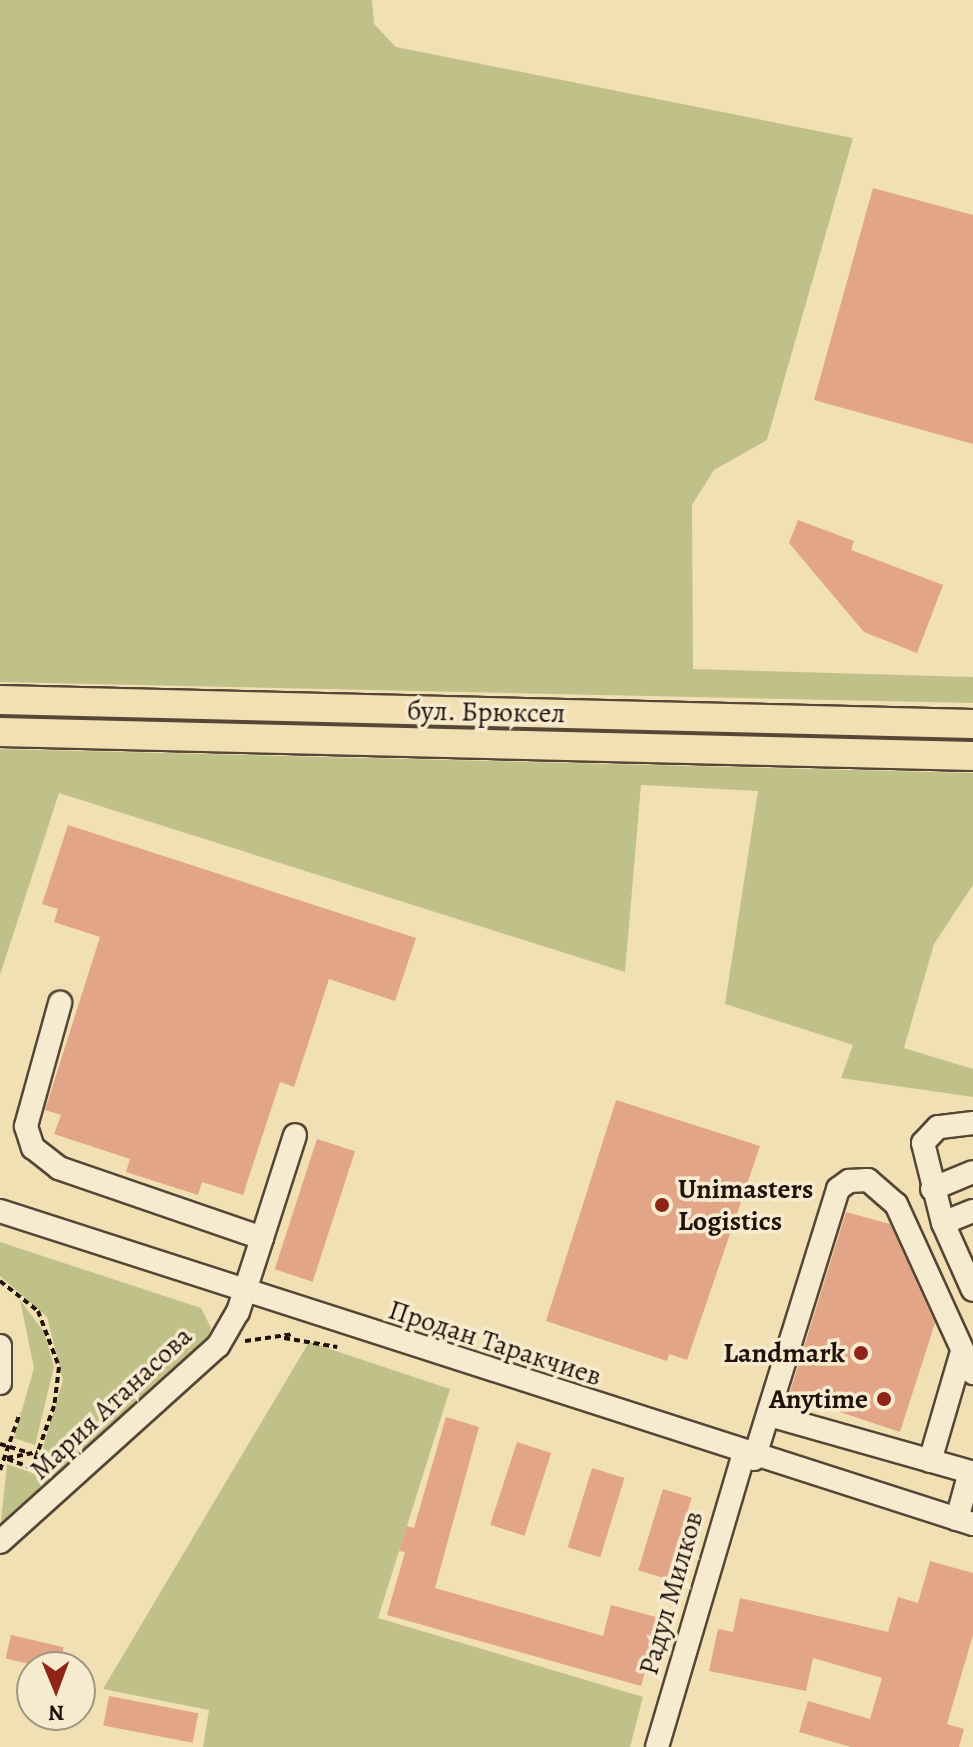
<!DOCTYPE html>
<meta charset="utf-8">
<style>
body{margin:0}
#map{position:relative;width:973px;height:1747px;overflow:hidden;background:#f1e0b4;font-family:Alegreya,serif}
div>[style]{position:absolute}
.green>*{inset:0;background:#c0c189}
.building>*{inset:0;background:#e3a587;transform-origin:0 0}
.path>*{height:4px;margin-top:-2px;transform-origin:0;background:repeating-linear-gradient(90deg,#21120c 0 6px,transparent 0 10px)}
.roads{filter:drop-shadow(2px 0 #554636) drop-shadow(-2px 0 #554636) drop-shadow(0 2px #554636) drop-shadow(0 -2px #554636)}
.minor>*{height:22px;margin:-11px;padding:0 11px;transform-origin:11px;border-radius:11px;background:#f6ebce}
.major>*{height:28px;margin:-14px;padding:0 14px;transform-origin:14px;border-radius:14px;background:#f1e0b4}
.dots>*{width:22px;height:22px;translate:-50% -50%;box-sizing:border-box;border:4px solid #f6ebce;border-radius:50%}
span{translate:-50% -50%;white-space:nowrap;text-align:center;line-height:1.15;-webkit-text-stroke:7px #f6ebce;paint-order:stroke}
.street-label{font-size:28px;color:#21120c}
.poi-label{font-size:28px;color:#21120c;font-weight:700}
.left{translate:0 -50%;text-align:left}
.right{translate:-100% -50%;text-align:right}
.north{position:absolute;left:16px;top:1651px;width:80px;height:80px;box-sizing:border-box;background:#f6ebce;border:2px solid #a19480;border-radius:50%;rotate:179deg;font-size:22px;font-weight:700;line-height:32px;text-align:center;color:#21120c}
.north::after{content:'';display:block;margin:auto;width:28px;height:36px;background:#8f2418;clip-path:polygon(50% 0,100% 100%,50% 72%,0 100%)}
</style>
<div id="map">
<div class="green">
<i style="clip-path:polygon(0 0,372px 0,374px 24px,396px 47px,853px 138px,767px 440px,714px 470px,692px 505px,693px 669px,973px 677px,973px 703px,0 682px)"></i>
<i style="clip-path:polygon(0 715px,486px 724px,769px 731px,768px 737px)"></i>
<i style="clip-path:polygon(0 749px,973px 773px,973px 885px,934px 944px,904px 1048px,973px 1069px,973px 1097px,841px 1078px,853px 1045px,725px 1004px,758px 791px,641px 785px,625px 972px,59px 793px,0 975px)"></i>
<i style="clip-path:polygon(0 1242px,201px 1308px,211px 1328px,207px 1341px,0 1531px,7px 1464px,35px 1474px,63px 1380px,47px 1317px,0 1276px)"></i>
<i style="clip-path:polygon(20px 1300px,44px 1332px,54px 1367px,35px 1445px,14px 1438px,34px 1368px)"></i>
<i style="clip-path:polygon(309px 1342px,450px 1389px,378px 1618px,643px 1697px,630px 1747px,203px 1747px,209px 1710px,103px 1689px)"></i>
</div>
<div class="building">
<i style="clip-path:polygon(873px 188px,973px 215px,973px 444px,814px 400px)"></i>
<i style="clip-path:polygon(798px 520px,854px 541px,851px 550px,943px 585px,917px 653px,864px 632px,789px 543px)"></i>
<i style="clip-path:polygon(68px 825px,416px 938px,395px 1001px,329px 979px,294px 1087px,280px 1082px,243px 1195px,202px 1182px,198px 1195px,126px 1172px,130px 1159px,54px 1134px,61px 1115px,45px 1110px,100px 937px,54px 922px,58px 909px,42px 904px)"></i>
<i style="clip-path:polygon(616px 1100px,760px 1146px,687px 1360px,669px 1354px,667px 1361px,546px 1321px)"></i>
<i style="left:317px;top:1139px;width:40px;height:137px;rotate:18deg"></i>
<i style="clip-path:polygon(846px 1212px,890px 1224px,935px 1323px,900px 1432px,789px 1395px)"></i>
<i style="clip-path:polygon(446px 1417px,479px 1427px,435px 1588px,603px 1636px,611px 1605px,660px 1618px,641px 1686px,387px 1615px,405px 1552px,399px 1551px,407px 1526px,414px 1528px)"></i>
<i style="left:517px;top:1442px;width:36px;height:87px;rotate:18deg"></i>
<i style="left:592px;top:1468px;width:34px;height:83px;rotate:17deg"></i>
<i style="left:663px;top:1489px;width:30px;height:85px;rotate:17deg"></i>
<i style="clip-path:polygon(930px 1561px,973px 1573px,973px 1635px,947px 1724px,964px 1729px,959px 1747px,851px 1747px,799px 1732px,808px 1701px,870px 1719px,882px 1678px,813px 1658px,806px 1691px,709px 1671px,718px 1629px,733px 1632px,740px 1598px,888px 1632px,898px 1597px,918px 1603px)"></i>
<i style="left:11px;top:1635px;width:54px;height:24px;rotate:13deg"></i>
<i style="left:109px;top:1696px;width:91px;height:30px;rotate:11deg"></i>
</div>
<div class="path">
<i style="left:0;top:1281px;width:48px;rotate:38.3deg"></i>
<i style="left:38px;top:1311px;width:60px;rotate:69.4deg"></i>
<i style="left:59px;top:1367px;width:39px;rotate:97deg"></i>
<i style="left:54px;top:1406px;width:66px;rotate:109.5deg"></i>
<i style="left:32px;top:1468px;width:30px;rotate:-160deg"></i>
<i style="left:284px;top:1338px;width:54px;rotate:9.6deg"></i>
<i style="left:245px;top:1341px;width:49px;rotate:-8.1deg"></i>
<i style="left:0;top:1444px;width:27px;rotate:17deg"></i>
<i style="left:7px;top:1458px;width:31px;rotate:-11deg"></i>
<i style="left:0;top:1470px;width:60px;rotate:-70.7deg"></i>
</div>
<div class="roads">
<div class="minor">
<i style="left:973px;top:1123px;width:35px;rotate:173deg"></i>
<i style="left:938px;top:1127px;width:22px;rotate:133deg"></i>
<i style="left:923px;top:1143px;width:82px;rotate:76deg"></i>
<i style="left:943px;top:1223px;width:73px;rotate:65.9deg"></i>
<i style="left:932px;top:1189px;width:44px;rotate:-22.5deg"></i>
<i style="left:0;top:1211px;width:1022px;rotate:17.83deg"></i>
<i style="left:943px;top:1223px;width:32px;rotate:-22deg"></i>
<i style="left:262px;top:1238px;width:108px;rotate:-72.2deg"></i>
<i style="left:0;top:1346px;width:37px;rotate:90deg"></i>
<i style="left:769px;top:1415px;width:209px;rotate:15.8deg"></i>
<i style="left:970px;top:1472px;width:49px;rotate:105.5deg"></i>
<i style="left:754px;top:1459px;width:283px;rotate:-72.7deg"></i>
<i style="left:838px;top:1189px;width:14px;rotate:-36deg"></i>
<i style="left:849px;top:1181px;width:19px;rotate:-3deg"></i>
<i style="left:868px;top:1180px;width:37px;rotate:41deg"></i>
<i style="left:896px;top:1204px;width:186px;rotate:65.5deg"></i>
<i style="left:930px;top:1461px;width:110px;rotate:-73.7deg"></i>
<i style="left:0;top:1542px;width:293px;rotate:-42deg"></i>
<i style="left:218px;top:1346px;width:39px;rotate:-60deg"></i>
<i style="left:238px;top:1312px;width:78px;rotate:-72deg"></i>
<i style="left:262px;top:1238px;width:215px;rotate:-161deg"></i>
<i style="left:59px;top:1168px;width:33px;rotate:-142deg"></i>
<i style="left:33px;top:1148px;width:23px;rotate:-108deg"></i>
<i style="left:26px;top:1126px;width:128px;rotate:-74.5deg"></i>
<i style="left:657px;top:1747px;width:303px;rotate:-73.5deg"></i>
</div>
<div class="major">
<i style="left:0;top:700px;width:973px;rotate:1.41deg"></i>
<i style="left:0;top:732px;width:973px;rotate:1.41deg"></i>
</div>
</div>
<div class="dots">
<i style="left:662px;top:1205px;background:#8f2418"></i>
<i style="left:861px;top:1353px;background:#8f2418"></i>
<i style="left:884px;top:1399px;background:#8f2418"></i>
</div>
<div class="street-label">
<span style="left:486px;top:712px;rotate:1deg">бул. Брюксел</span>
<span style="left:495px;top:1343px;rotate:18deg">Продан Таракчиев</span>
<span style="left:111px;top:1403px;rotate:-43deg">Мария Атанасова</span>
<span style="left:671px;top:1593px;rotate:-74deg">Радул Милков</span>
</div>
<div class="poi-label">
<span class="left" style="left:678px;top:1205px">Unimasters<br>Logistics</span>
<span class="right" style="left:845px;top:1353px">Landmark</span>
<span class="right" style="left:868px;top:1399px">Anytime</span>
</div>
<div class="north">N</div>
</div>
